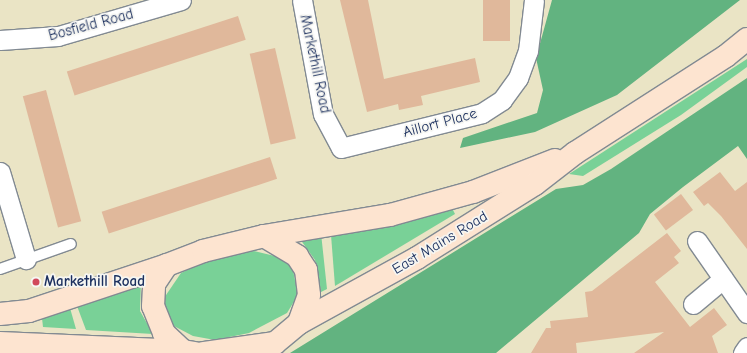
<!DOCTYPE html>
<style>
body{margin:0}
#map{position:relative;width:747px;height:353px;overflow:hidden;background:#eae4c5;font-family:"Comic Neue",sans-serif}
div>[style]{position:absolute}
.green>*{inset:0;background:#79d197}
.forest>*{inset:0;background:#62b380}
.building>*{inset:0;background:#e0b89b;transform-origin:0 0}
.roads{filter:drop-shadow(1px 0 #828a92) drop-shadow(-1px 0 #828a92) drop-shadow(0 1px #828a92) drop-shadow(0 -1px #828a92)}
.service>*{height:10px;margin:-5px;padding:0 5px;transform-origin:5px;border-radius:5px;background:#fff}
.minor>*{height:19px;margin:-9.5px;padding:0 9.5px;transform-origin:9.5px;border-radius:9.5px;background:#fff}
.secondary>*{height:22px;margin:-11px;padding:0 11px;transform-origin:11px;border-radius:11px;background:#fde4d0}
.dots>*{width:11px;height:11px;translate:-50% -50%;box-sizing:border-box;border:2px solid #f6f6f2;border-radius:50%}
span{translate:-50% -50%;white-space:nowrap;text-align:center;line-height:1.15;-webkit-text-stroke:3.5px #f6f6f2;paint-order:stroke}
.street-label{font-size:15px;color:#1b2f5e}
.poi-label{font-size:15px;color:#1b2f5e;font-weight:700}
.left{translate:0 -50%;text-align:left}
</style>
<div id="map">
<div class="green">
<i style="clip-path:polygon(747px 59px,747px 67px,681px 115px,583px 176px,569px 174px)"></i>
<i style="clip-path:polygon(452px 208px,455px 214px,335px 286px,331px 235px)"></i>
<i style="clip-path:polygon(321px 233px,327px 289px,321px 292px,315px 260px,300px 239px)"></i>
<i style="clip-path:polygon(254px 251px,283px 258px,293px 270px,298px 295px,287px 313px,249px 333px,215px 340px,193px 336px,172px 325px,164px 310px,164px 298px,181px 273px,205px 261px)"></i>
<i style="clip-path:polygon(141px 282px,140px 311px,153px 334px,86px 330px,77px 306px)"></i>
<i style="clip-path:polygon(70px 308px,76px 329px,43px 327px,42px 318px)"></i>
</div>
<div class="forest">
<i style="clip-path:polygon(552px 0,740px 0,617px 95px,535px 132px,460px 148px,463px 138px,537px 113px,543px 90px,536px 58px)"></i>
<i style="clip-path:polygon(747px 78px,747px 159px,738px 146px,683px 187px,650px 214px,639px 233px,496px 353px,290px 353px,556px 189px,583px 185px,611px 169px)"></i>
</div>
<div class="building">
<i style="clip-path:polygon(340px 0,368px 0,384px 79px,475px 58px,480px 82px,421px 96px,423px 105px,399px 110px,398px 104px,367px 112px)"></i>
<i style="left:483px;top:0;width:27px;height:41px"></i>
<i style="left:238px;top:16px;width:25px;height:180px;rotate:72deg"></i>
<i style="left:275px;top:48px;width:93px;height:26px;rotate:77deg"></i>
<i style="left:46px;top:90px;width:136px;height:24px;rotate:75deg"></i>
<i style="left:270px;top:157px;width:23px;height:177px;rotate:72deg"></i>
<i style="clip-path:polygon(720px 172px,735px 191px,747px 182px,747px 249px,721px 216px,708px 203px,704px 206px,693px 192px)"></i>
<i style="left:681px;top:194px;width:20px;height:34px;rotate:53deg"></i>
<i style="clip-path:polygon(667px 233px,681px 251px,674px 257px,679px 263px,655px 282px,690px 327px,714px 308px,727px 325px,712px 336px,718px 353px,634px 353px,664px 332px,576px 343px,577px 353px,531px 353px,546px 328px,551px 328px,550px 321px,588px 317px,585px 292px,592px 291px)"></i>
</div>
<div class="roads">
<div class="service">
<i style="left:0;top:269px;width:75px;rotate:-19.4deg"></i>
</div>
<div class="minor">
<i style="left:302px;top:0;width:116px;rotate:79.6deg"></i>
<i style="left:323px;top:114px;width:38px;rotate:62deg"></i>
<i style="left:341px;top:148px;width:145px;rotate:-13.9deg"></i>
<i style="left:482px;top:113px;width:24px;rotate:-33deg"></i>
<i style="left:502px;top:100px;width:27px;rotate:-54deg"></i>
<i style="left:518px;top:78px;width:29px;rotate:-70deg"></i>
<i style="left:528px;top:51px;width:51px;rotate:-83.3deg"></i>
<i style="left:0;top:40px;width:58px;rotate:-3.9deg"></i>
<i style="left:58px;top:36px;width:128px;rotate:-16.3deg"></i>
<i style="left:0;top:172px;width:91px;rotate:73.4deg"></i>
<i style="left:697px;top:241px;width:88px;rotate:55.2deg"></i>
<i style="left:693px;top:304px;width:39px;rotate:-40deg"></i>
<i style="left:743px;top:353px;width:7px;rotate:-56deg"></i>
</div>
<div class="secondary">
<i style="left:264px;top:236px;width:128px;rotate:-9.5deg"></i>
<i style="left:390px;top:215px;width:86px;rotate:-15.5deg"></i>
<i style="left:473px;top:192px;width:88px;rotate:-21.3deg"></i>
<i style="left:0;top:314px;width:29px;rotate:-6deg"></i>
<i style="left:29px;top:311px;width:145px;rotate:-18.4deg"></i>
<i style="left:299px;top:323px;width:135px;rotate:-28.8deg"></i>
<i style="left:417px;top:258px;width:139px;rotate:-32.1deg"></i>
<i style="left:535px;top:184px;width:51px;rotate:-37.8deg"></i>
<i style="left:575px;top:153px;width:179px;rotate:-32.7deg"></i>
<i style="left:726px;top:56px;width:27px;rotate:-39deg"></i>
<i style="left:0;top:343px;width:183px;rotate:2.5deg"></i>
<i style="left:195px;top:353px;width:12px;rotate:-171deg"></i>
<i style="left:183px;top:351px;width:26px;rotate:-137deg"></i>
<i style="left:164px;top:333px;width:29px;rotate:-112deg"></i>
<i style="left:153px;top:306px;width:22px;rotate:-87deg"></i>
<i style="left:154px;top:284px;width:23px;rotate:-56deg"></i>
<i style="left:167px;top:265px;width:39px;rotate:-21deg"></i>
<i style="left:203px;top:251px;width:63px;rotate:-13.8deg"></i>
<i style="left:264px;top:236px;width:39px;rotate:31deg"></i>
<i style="left:297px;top:256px;width:17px;rotate:57deg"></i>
<i style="left:306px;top:270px;width:25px;rotate:83deg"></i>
<i style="left:309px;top:295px;width:30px;rotate:110deg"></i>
<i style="left:299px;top:323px;width:31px;rotate:140deg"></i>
<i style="left:275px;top:343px;width:73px;rotate:172.1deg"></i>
</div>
</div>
<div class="dots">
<i style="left:36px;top:282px;background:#d1495b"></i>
</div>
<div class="street-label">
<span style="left:91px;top:25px;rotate:-15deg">Bosfield Road</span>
<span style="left:315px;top:64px;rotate:78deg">Markethill Road</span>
<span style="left:440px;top:123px;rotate:-15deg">Aillort Place</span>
<span style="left:440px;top:243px;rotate:-31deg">East Mains Road</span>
</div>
<div class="poi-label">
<span class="left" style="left:44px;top:282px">Markethill Road</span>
</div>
</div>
